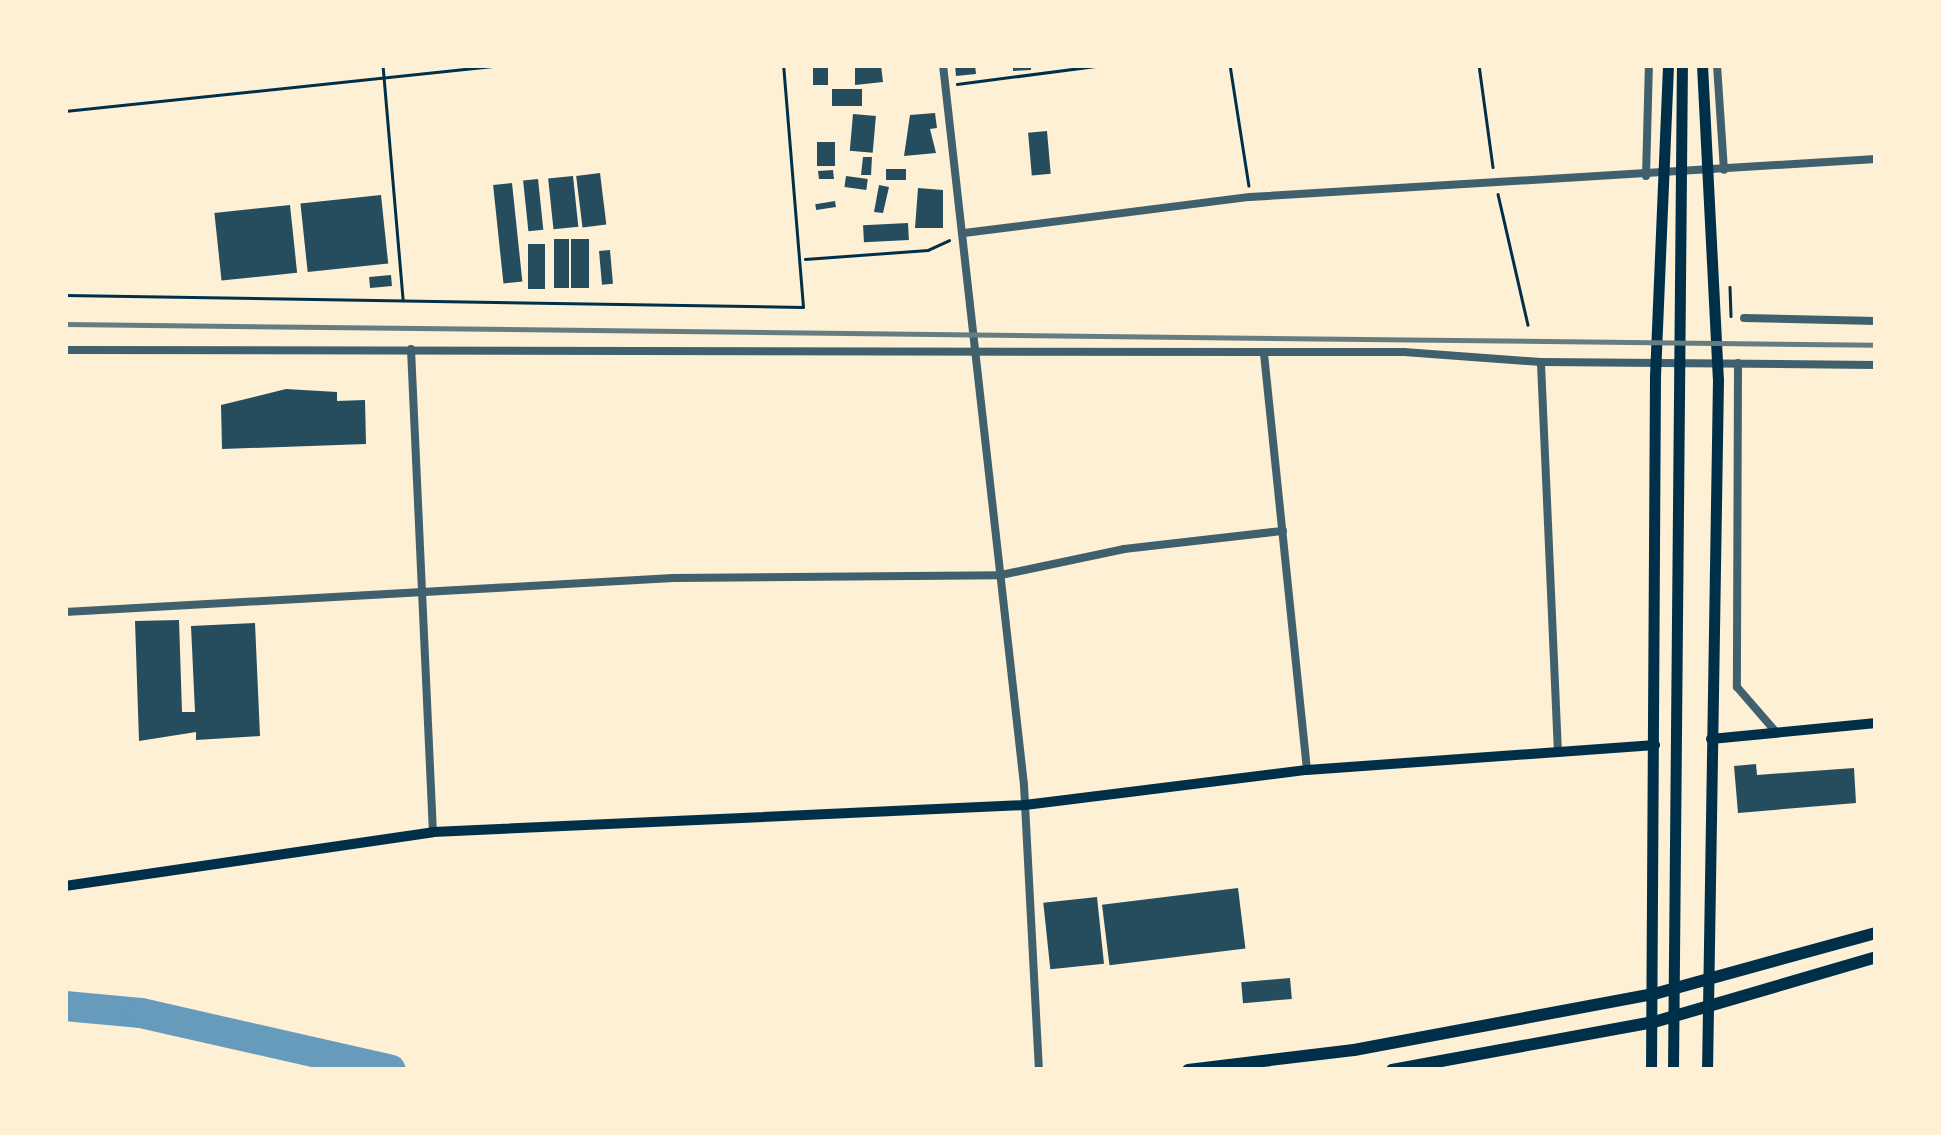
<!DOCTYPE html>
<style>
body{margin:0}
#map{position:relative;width:1941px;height:1135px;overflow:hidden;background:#fdf0d5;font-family:"Asap Condensed",sans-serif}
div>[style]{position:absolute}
.river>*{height:30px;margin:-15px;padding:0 15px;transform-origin:15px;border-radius:15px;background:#669bbc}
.building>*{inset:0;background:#264d5e;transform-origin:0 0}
.path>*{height:2.5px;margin:-1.25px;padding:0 1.25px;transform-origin:1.25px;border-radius:1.25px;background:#003049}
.minor>*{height:8px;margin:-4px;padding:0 4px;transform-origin:4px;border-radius:4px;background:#3f606c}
.secondary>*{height:10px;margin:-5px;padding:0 5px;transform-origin:5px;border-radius:5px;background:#003049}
.primary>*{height:11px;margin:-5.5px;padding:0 5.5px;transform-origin:5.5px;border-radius:5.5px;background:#003049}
.trunk>*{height:12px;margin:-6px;padding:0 6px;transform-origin:6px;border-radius:6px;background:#003049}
.rail>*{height:5px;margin:-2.5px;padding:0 2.5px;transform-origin:2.5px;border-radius:2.5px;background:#657d81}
span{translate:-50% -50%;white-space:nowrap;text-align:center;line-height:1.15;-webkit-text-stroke:8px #fdf0d5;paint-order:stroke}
.frame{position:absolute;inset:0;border:68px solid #fdf0d5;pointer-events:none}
</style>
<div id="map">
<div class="river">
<i style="left:65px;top:1006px;width:76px;rotate:5.3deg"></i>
<i style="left:141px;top:1013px;width:256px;rotate:12.8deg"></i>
</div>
<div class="building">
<i style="left:813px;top:65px;width:15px;height:20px"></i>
<i style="clip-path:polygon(855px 65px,881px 65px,883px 82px,855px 85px)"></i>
<i style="clip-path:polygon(955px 65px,975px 65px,976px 74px,956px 76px)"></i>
<i style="clip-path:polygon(1013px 65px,1031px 65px,1031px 70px,1013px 71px)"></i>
<i style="left:832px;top:89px;width:30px;height:17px"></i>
<i style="clip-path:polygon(935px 113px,937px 128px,930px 129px,936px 153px,904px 156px,910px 115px)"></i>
<i style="left:853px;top:114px;width:23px;height:37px;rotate:5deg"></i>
<i style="left:1047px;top:131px;width:43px;height:19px;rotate:85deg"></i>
<i style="left:835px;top:142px;width:24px;height:18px;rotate:90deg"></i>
<i style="clip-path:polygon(863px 157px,872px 157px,871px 175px,861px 175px)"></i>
<i style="left:886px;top:169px;width:20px;height:11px"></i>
<i style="clip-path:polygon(833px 170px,834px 179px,819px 179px,818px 171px)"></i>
<i style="left:600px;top:173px;width:52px;height:24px;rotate:83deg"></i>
<i style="left:573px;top:176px;width:51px;height:25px;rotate:84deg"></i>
<i style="left:846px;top:176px;width:22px;height:11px;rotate:8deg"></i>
<i style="left:538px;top:179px;width:51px;height:15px;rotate:84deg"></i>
<i style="left:512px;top:183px;width:99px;height:19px;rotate:84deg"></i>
<i style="clip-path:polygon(879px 185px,889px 187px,883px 213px,874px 212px)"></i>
<i style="clip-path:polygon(918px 188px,943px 190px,943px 228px,915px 228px)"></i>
<i style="left:381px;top:195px;width:69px;height:81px;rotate:84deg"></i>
<i style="left:835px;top:201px;width:6px;height:20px;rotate:81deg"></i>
<i style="left:290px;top:205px;width:68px;height:76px;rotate:84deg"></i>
<i style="left:908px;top:223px;width:17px;height:45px;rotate:87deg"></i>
<i style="left:554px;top:239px;width:15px;height:49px"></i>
<i style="left:571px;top:239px;width:18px;height:49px"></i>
<i style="left:528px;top:244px;width:17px;height:45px"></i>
<i style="left:610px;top:250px;width:34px;height:11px;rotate:85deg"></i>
<i style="left:391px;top:275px;width:11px;height:22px;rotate:85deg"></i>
<i style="clip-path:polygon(286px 389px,337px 392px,337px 401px,365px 400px,366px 444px,222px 449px,221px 405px)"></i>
<i style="clip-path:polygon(179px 620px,182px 712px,195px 712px,191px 626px,255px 623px,260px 736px,196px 740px,196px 732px,139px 741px,135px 621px)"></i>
<i style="clip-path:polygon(1756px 764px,1757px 775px,1854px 768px,1856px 803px,1738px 813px,1734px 766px)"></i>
<i style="left:1238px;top:888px;width:61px;height:137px;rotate:83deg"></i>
<i style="left:1097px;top:897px;width:67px;height:54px;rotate:84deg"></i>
<i style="left:1290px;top:978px;width:21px;height:49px;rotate:85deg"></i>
</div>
<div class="path">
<i style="left:383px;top:65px;width:236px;rotate:85.1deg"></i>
<i style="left:1230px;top:65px;width:122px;rotate:81.1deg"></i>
<i style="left:1479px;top:65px;width:103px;rotate:82.2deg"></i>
<i style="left:957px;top:84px;width:147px;rotate:-7.4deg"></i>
<i style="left:65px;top:111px;width:442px;rotate:-6deg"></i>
<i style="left:1498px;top:194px;width:134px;rotate:77.1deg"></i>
<i style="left:805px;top:259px;width:123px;rotate:-4.2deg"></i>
<i style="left:928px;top:250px;width:23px;rotate:-25deg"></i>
<i style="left:1730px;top:287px;width:29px;rotate:88deg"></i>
<i style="left:65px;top:295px;width:738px;rotate:0.93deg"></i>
<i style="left:803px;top:307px;width:243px;rotate:-94.7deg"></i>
</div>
<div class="minor">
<i style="left:943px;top:65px;width:725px;rotate:83.58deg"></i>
<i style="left:1024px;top:785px;width:285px;rotate:87deg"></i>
<i style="left:1717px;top:65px;width:105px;rotate:86.2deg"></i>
<i style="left:1646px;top:176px;width:111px;rotate:-88.5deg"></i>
<i style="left:964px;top:233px;width:288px;rotate:-7.2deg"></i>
<i style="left:1250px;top:197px;width:627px;rotate:-3.47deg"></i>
<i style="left:1744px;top:318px;width:132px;rotate:1.3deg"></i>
<i style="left:411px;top:349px;width:484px;rotate:87.4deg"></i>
<i style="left:65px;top:350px;width:1199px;rotate:0.1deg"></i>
<i style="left:1738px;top:363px;width:324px;rotate:90.2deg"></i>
<i style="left:1737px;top:687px;width:60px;rotate:49.1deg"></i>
<i style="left:65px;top:612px;width:609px;rotate:-3.2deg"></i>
<i style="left:673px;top:578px;width:328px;rotate:-0.5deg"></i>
<i style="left:1001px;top:575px;width:126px;rotate:-11.9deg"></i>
<i style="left:1124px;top:549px;width:160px;rotate:-6.5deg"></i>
<i style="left:1558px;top:753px;width:391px;rotate:-92.5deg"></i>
<i style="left:1541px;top:362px;width:335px;rotate:0.5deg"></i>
<i style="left:1307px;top:770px;width:420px;rotate:-95.9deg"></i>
<i style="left:1264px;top:352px;width:140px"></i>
<i style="left:1404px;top:352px;width:137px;rotate:4.2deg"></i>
</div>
<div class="secondary">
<i style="left:1711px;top:739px;width:166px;rotate:-5.5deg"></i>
<i style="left:65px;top:886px;width:372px;rotate:-8.3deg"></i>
<i style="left:433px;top:832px;width:593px;rotate:-2.61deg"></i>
<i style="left:1025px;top:805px;width:284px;rotate:-7.1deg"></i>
<i style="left:1307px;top:770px;width:349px;rotate:-4.1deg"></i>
</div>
<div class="primary">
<i style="left:1702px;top:65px;width:314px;rotate:87.1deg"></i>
<i style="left:1718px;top:379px;width:691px;rotate:90.91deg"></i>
<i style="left:1651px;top:1070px;width:694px;rotate:-89.67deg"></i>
<i style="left:1655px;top:376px;width:311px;rotate:-87.6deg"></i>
<i style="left:1673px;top:1070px;width:1005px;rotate:-89.49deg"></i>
</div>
<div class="trunk">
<i style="left:1188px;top:1070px;width:167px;rotate:-6.9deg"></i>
<i style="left:1354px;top:1050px;width:305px;rotate:-10.6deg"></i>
<i style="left:1654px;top:994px;width:230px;rotate:-15.4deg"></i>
<i style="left:1392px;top:1070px;width:266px;rotate:-10.4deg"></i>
<i style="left:1654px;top:1022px;width:231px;rotate:-16.3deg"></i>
</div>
<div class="rail">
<i style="left:65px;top:324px;width:1811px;rotate:0.66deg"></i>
</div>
<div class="frame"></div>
</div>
